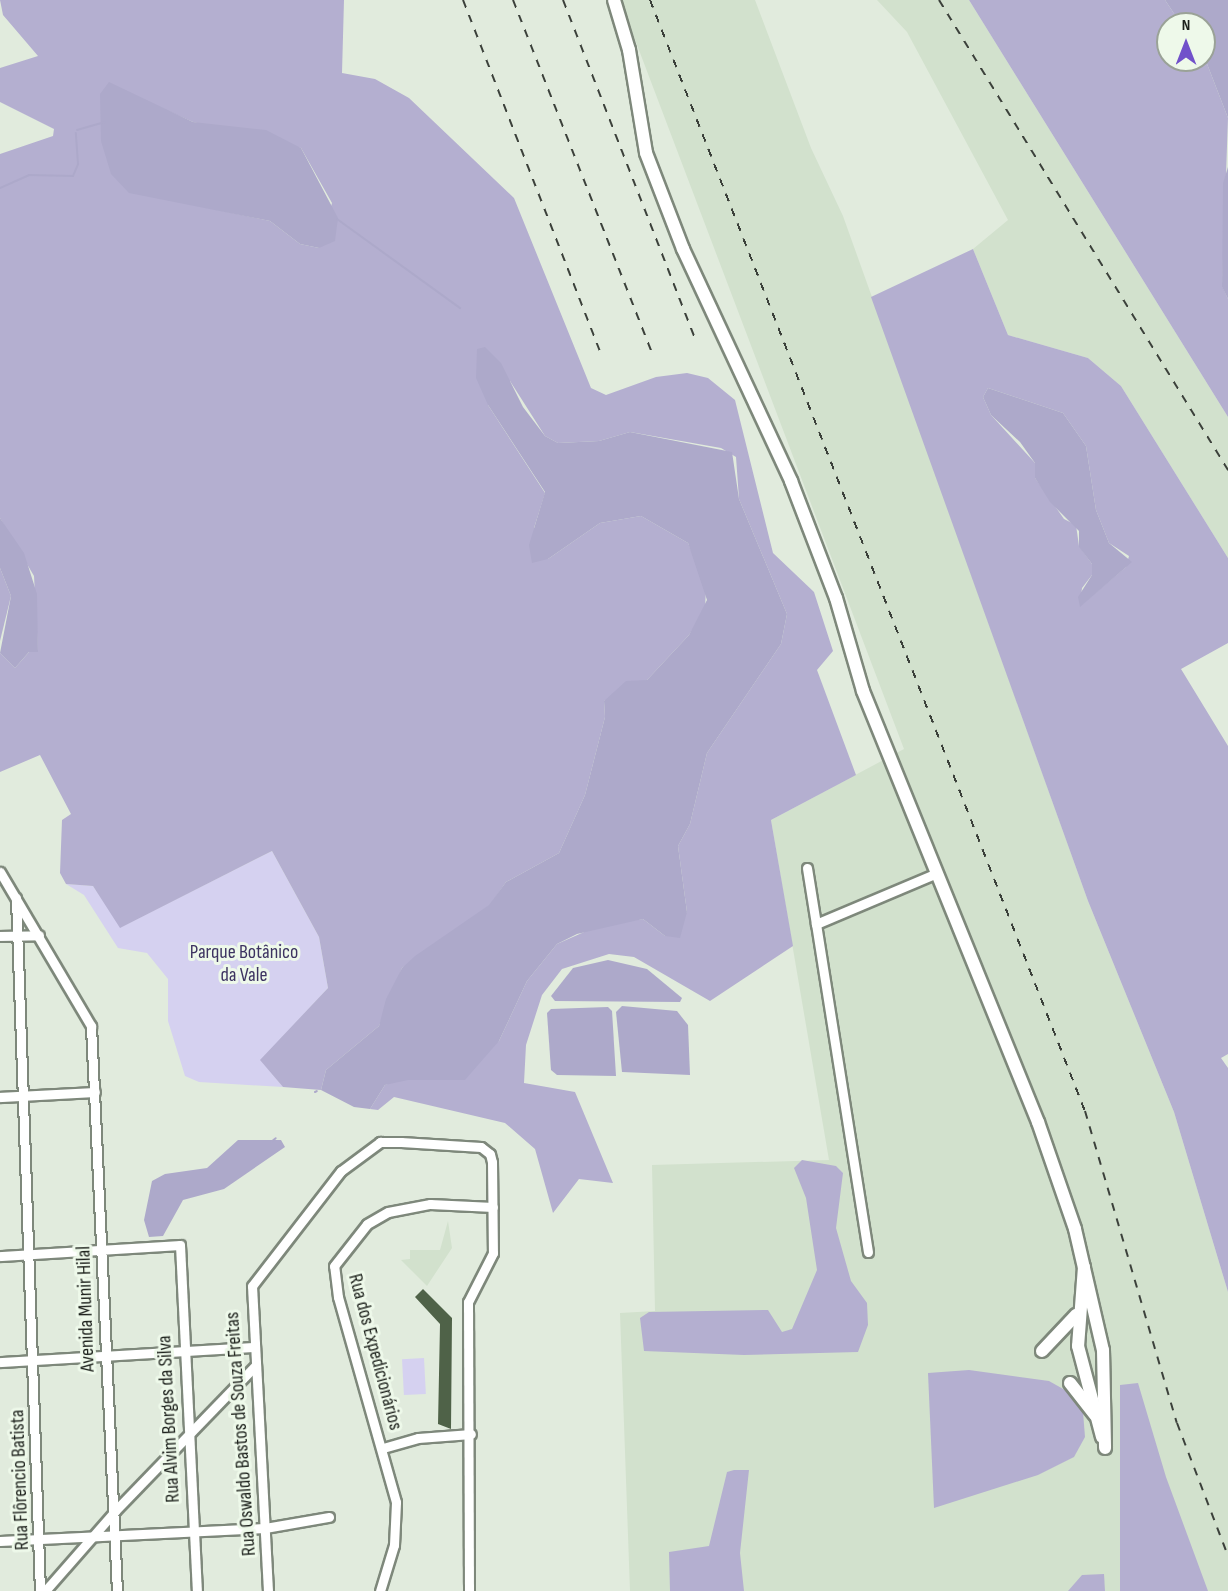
<!DOCTYPE html>
<meta charset="utf-8">
<style>
body{margin:0}
#map{position:relative;width:1228px;height:1591px;overflow:hidden;background:#e1ebdd;font-family:"Sofia Sans Condensed",sans-serif}
div>[style]{position:absolute}
.built>*{inset:0;background:#d2e1cd}
.green>*{inset:0;background:#d5d1f0;transform-origin:0 0}
.forest>*{inset:0;background:#b4afd0}
.water>*{inset:0;background:#ada9ca}
.stream>*{height:2px;margin:-1px;padding:0 1px;transform-origin:1px;border-radius:1px;background:#ada9ca}
.building>*{inset:0;background:#4f6248}
.roads{filter:drop-shadow(2px 0 #7e887b) drop-shadow(-2px 0 #7e887b) drop-shadow(0 2px #7e887b) drop-shadow(0 -2px #7e887b)}
.minor>*{height:9px;margin:-4.5px;padding:0 4.5px;transform-origin:4.5px;border-radius:4.5px;background:#fff}
.tertiary>*{height:12px;margin:-6px;padding:0 6px;transform-origin:6px;border-radius:6px;background:#fff}
.rail>*{height:2px;margin-top:-1px;transform-origin:0;background:repeating-linear-gradient(90deg,#3b403a 0 8px,transparent 0 16px)}
span{translate:-50% -50%;white-space:nowrap;text-align:center;line-height:1.15;-webkit-text-stroke:6px #eef9ea;paint-order:stroke}
.park-label{font-size:20px;color:#3d3361}
.street-label{font-size:20px;color:#1c201b}
.north{position:absolute;left:1156px;top:12px;width:60px;height:60px;box-sizing:border-box;background:#eef9ea;border:2px solid #9aa297;border-radius:50%;rotate:0deg;font-size:16px;font-weight:700;line-height:24px;text-align:center;color:#1c201b}
.north::after{content:'';display:block;margin:auto;width:21px;height:27px;background:#7151ca;clip-path:polygon(50% 0,100% 100%,50% 72%,0 100%)}
</style>
<div id="map">
<div class="built">
<i style="clip-path:polygon(620px 0,755px 0,811px 148px,843px 216px,1088px 901px,1174px 1112px,1228px 1292px,1228px 1591px,630px 1591px,620px 1313px,655px 1311px,652px 1165px,829px 1160px,771px 820px,904px 749px)"></i>
<i style="clip-path:polygon(877px 0,969px 0,1228px 417px,1228px 558px,1121px 386px,1088px 358px,1008px 335px,973px 249px,1008px 220px,907px 32px)"></i>
<i style="clip-path:polygon(448px 1221px,452px 1248px,427px 1286px,401px 1260px,410px 1259px,410px 1250px,440px 1250px)"></i>
</div>
<div class="green">
<i style="clip-path:polygon(272px 851px,319px 937px,328px 988px,261px 1060px,283px 1087px,199px 1082px,185px 1076px,168px 1021px,168px 979px,147px 953px,118px 948px,84px 895px,66px 884px,93px 886px,121px 927px)"></i>
<i style="left:424px;top:1358px;width:36px;height:22px;rotate:87deg"></i>
</div>
<div class="forest">
<i style="clip-path:polygon(evenodd,0 0,344px 0,342px 73px,375px 79px,409px 98px,514px 198px,591px 388px,606px 395px,656px 377px,687px 373px,708px 378px,735px 400px,773px 553px,814px 592px,833px 651px,817px 670px,856px 775px,771px 820px,793px 946px,710px 1001px,634px 957px,609px 954px,562px 969px,542px 995px,526px 1045px,524px 1083px,575px 1092px,613px 1183px,579px 1179px,553px 1213px,535px 1149px,505px 1123px,394px 1097px,378px 1110px,370px 1109px,385px 1085px,499px 1041px,527px 981px,557px 944px,600px 925px,643px 919px,665px 936px,687px 912px,678px 846px,690px 824px,707px 753px,781px 644px,787px 614px,739px 499px,736px 457px,721px 448px,630px 432px,599px 441px,558px 443px,545px 436px,510px 381px,488px 405px,545px 493px,534px 528px,548px 559px,600px 523px,641px 516px,688px 543px,706px 586px,705px 610px,689px 635px,647px 680px,604px 701px,605px 717px,585px 795px,559px 853px,506px 882px,490px 905px,402px 968px,379px 1026px,326px 1070px,321px 1090px,283px 1087px,260px 1060px,328px 988px,319px 937px,272px 851px,120px 928px,93px 886px,66px 884px,60px 873px,62px 820px,71px 814px,40px 755px,0 772px,0 653px,15px 668px,30px 651px,38px 651px,34px 576px,0 518px,0 154px,53px 136px,54px 129px,0 102px,0 68px,38px 56px,3px 15px,0 0,146px 101px,193px 122px,301px 148px,332px 203px,319px 248px,300px 244px,270px 221px,204px 207px,102px 127px,102px 120px,146px 101px)"></i>
<i style="clip-path:polygon(969px 0,1165px 0,1181px 24px,1168px 24px,1168px 60px,1204px 60px,1204px 56px,1228px 118px,1222px 286px,1228px 299px,1228px 417px)"></i>
<i style="clip-path:polygon(evenodd,973px 249px,1008px 335px,1088px 358px,1121px 386px,1228px 558px,1228px 643px,1181px 669px,1228px 746px,1228px 1054px,1221px 1058px,1228px 1068px,1228px 1292px,1174px 1112px,1088px 901px,871px 297px,973px 249px,988px 388px,1063px 413px,1086px 446px,1096px 510px,1109px 543px,1129px 556px,1126px 567px,1080px 606px,1082px 588px,1092px 575px,1092px 564px,1079px 546px,1076px 525px,1064px 519px,1035px 478px,1035px 463px,991px 415px,983px 397px,988px 388px)"></i>
<i style="clip-path:polygon(0 568px,11px 596px,0 641px)"></i>
<i style="clip-path:polygon(802px 1160px,836px 1166px,843px 1173px,836px 1228px,851px 1281px,867px 1303px,868px 1325px,858px 1352px,744px 1355px,644px 1351px,640px 1318px,649px 1312px,768px 1310px,782px 1332px,792px 1329px,817px 1270px,806px 1198px,794px 1168px)"></i>
<i style="clip-path:polygon(969px 1370px,1049px 1381px,1072px 1394px,1083px 1412px,1085px 1437px,1074px 1457px,1038px 1475px,934px 1508px,928px 1373px)"></i>
<i style="clip-path:polygon(1138px 1383px,1166px 1477px,1208px 1591px,1120px 1591px,1120px 1385px)"></i>
<i style="clip-path:polygon(734px 1470px,749px 1470px,740px 1553px,744px 1591px,670px 1591px,669px 1552px,709px 1546px,727px 1472px)"></i>
<i style="clip-path:polygon(1104px 1574px,1105px 1591px,1068px 1591px,1082px 1575px)"></i>
</div>
<div class="water">
<i style="clip-path:polygon(1165px 0,1228px 0,1228px 118px,1204px 56px,1204px 24px,1181px 24px)"></i>
<i style="clip-path:polygon(109px 82px,193px 122px,266px 130px,301px 148px,338px 218px,335px 241px,319px 248px,300px 244px,270px 221px,129px 193px,111px 174px,101px 141px,100px 94px)"></i>
<i style="clip-path:polygon(1228px 167px,1228px 299px,1222px 287px,1223px 183px)"></i>
<i style="clip-path:polygon(485px 347px,501px 363px,523px 407px,545px 436px,558px 443px,599px 441px,630px 432px,732px 452px,739px 499px,787px 614px,781px 644px,707px 753px,690px 824px,678px 846px,687px 912px,680px 938px,665px 936px,643px 919px,577px 934px,557px 944px,527px 981px,499px 1041px,465px 1080px,408px 1080px,385px 1085px,370px 1109px,354px 1107px,321px 1090px,326px 1070px,379px 1026px,386px 999px,402px 968px,415px 956px,489px 905px,506px 882px,559px 853px,585px 795px,605px 717px,604px 701px,626px 681px,647px 680px,689px 635px,707px 600px,688px 543px,641px 516px,600px 523px,548px 559px,532px 563px,529px 545px,545px 492px,488px 405px,476px 378px,477px 349px)"></i>
<i style="clip-path:polygon(988px 388px,1063px 413px,1086px 446px,1096px 510px,1109px 543px,1132px 562px,1080px 607px,1078px 597px,1092px 575px,1092px 564px,1079px 547px,1079px 531px,1050px 502px,1035px 478px,1035px 463px,1020px 442px,991px 415px,983px 397px)"></i>
<i style="clip-path:polygon(0 518px,24px 553px,37px 594px,38px 652px,29px 652px,15px 668px,0 653px,11px 596px,0 568px)"></i>
<i style="clip-path:polygon(608px 960px,647px 969px,682px 998px,680px 1002px,555px 1001px,551px 996px,573px 968px)"></i>
<i style="clip-path:polygon(622px 1006px,677px 1011px,688px 1025px,690px 1075px,622px 1072px,616px 1012px)"></i>
<i style="clip-path:polygon(608px 1007px,612px 1011px,616px 1076px,557px 1075px,551px 1070px,547px 1013px,551px 1009px)"></i>
<i style="clip-path:polygon(238px 1140px,281px 1140px,285px 1147px,224px 1189px,183px 1200px,163px 1236px,149px 1237px,144px 1220px,152px 1181px,165px 1174px,207px 1168px)"></i>
</div>
<div class="stream">
<i style="left:77px;top:130px;width:29px;rotate:-16deg"></i>
<i style="left:0;top:188px;width:32px;rotate:-24deg"></i>
<i style="left:29px;top:175px;width:44px;rotate:1.3deg"></i>
<i style="left:73px;top:176px;width:13px;rotate:-67deg"></i>
<i style="left:78px;top:164px;width:31px;rotate:-94deg"></i>
<i style="left:337px;top:219px;width:152px;rotate:35.9deg"></i>
<i style="left:315px;top:1092px;width:2px;rotate:-27deg"></i>
<i style="left:271px;top:1142px;width:6px;rotate:-39deg"></i>
</div>
<div class="building">
<i style="clip-path:polygon(423px 1289px,452px 1318px,451px 1429px,438px 1424px,440px 1324px,415px 1297px)"></i>
</div>
<div class="roads">
<div class="minor">
<i style="left:807px;top:868px;width:57px;rotate:80.9deg"></i>
<i style="left:0;top:872px;width:179px;rotate:59.4deg"></i>
<i style="left:91px;top:1026px;width:566px;rotate:87.37deg"></i>
<i style="left:16px;top:898px;width:693px;rotate:88.02deg"></i>
<i style="left:0;top:936px;width:39px;rotate:-1deg"></i>
<i style="left:0;top:1097px;width:95px;rotate:-3deg"></i>
<i style="left:868px;top:1252px;width:332px;rotate:-99deg"></i>
<i style="left:816px;top:924px;width:131px;rotate:-22.9deg"></i>
<i style="left:0;top:1256px;width:180px;rotate:-3.5deg"></i>
<i style="left:180px;top:1245px;width:346px;rotate:87.2deg"></i>
<i style="left:0;top:1362px;width:253px;rotate:-3.4deg"></i>
<i style="left:383px;top:1448px;width:36px;rotate:-16deg"></i>
<i style="left:418px;top:1438px;width:53px;rotate:-4.3deg"></i>
<i style="left:0;top:1541px;width:265px;rotate:-2.8deg"></i>
<i style="left:265px;top:1528px;width:65px;rotate:-9.8deg"></i>
<i style="left:45px;top:1591px;width:106px;rotate:-48.8deg"></i>
<i style="left:115px;top:1511px;width:202px;rotate:-46deg"></i>
<i style="left:268px;top:1591px;width:305px;rotate:-93deg"></i>
<i style="left:252px;top:1286px;width:145px;rotate:-52.3deg"></i>
<i style="left:341px;top:1171px;width:49px;rotate:-36.6deg"></i>
<i style="left:380px;top:1142px;width:21px"></i>
<i style="left:401px;top:1142px;width:80px;rotate:3.6deg"></i>
<i style="left:481px;top:1147px;width:11px;rotate:38deg"></i>
<i style="left:490px;top:1154px;width:8px;rotate:76deg"></i>
<i style="left:492px;top:1162px;width:91px;rotate:89.4deg"></i>
<i style="left:493px;top:1253px;width:55px;rotate:117deg"></i>
<i style="left:468px;top:1302px;width:289px;rotate:89.8deg"></i>
<i style="left:380px;top:1591px;width:48px;rotate:-73.1deg"></i>
<i style="left:394px;top:1545px;width:43px;rotate:-87.3deg"></i>
<i style="left:396px;top:1502px;width:213px;rotate:-105.8deg"></i>
<i style="left:338px;top:1297px;width:31px;rotate:-97deg"></i>
<i style="left:334px;top:1266px;width:53px;rotate:-51.8deg"></i>
<i style="left:367px;top:1224px;width:24px;rotate:-30deg"></i>
<i style="left:388px;top:1212px;width:43px;rotate:-10.8deg"></i>
<i style="left:430px;top:1204px;width:63px;rotate:2.7deg"></i>
</div>
<div class="tertiary">
<i style="left:614px;top:0;width:52px;rotate:73.3deg"></i>
<i style="left:629px;top:50px;width:104px;rotate:80.6deg"></i>
<i style="left:646px;top:153px;width:103px;rotate:68.9deg"></i>
<i style="left:683px;top:249px;width:256px;rotate:65deg"></i>
<i style="left:791px;top:481px;width:125px;rotate:69deg"></i>
<i style="left:836px;top:598px;width:97px;rotate:73.8deg"></i>
<i style="left:863px;top:691px;width:465px;rotate:67.9deg"></i>
<i style="left:1038px;top:1122px;width:113px;rotate:70.9deg"></i>
<i style="left:1075px;top:1229px;width:124px;rotate:77deg"></i>
<i style="left:1103px;top:1350px;width:98px;rotate:88.8deg"></i>
<i style="left:1084px;top:1267px;width:79px;rotate:94.3deg"></i>
<i style="left:1078px;top:1346px;width:94px;rotate:75.2deg"></i>
<i style="left:1042px;top:1351px;width:50px;rotate:-46.6deg"></i>
<i style="left:1070px;top:1383px;width:41px;rotate:52deg"></i>
</div>
</div>
<div class="rail">
<i style="left:463px;top:0;width:377px;rotate:68.7deg"></i>
<i style="left:513px;top:0;width:379px;rotate:68.5deg"></i>
<i style="left:563px;top:0;width:363px;rotate:68.7deg"></i>
<i style="left:650px;top:0;width:1193px;rotate:68.62deg"></i>
<i style="left:1085px;top:1111px;width:325px;rotate:73.6deg"></i>
<i style="left:1177px;top:1423px;width:142px;rotate:69deg"></i>
<i style="left:939px;top:0;width:552px;rotate:58.41deg"></i>
</div>
<div class="park-label">
<span style="left:244px;top:964px">Parque Botânico<br>da Vale</span>
</div>
<div class="street-label">
<span style="left:86px;top:1309px;rotate:-92deg">Avenida Munir Hilal</span>
<span style="left:375px;top:1352px;rotate:75deg">Rua dos Expedicionários</span>
<span style="left:169px;top:1419px;rotate:-93deg">Rua Alvim Borges da Silva</span>
<span style="left:241px;top:1434px;rotate:-94deg">Rua Oswaldo Bastos de Souza Freitas</span>
<span style="left:20px;top:1480px;rotate:-92deg">Rua Flôrencio Batista</span>
</div>
<div class="north">N</div>
</div>
